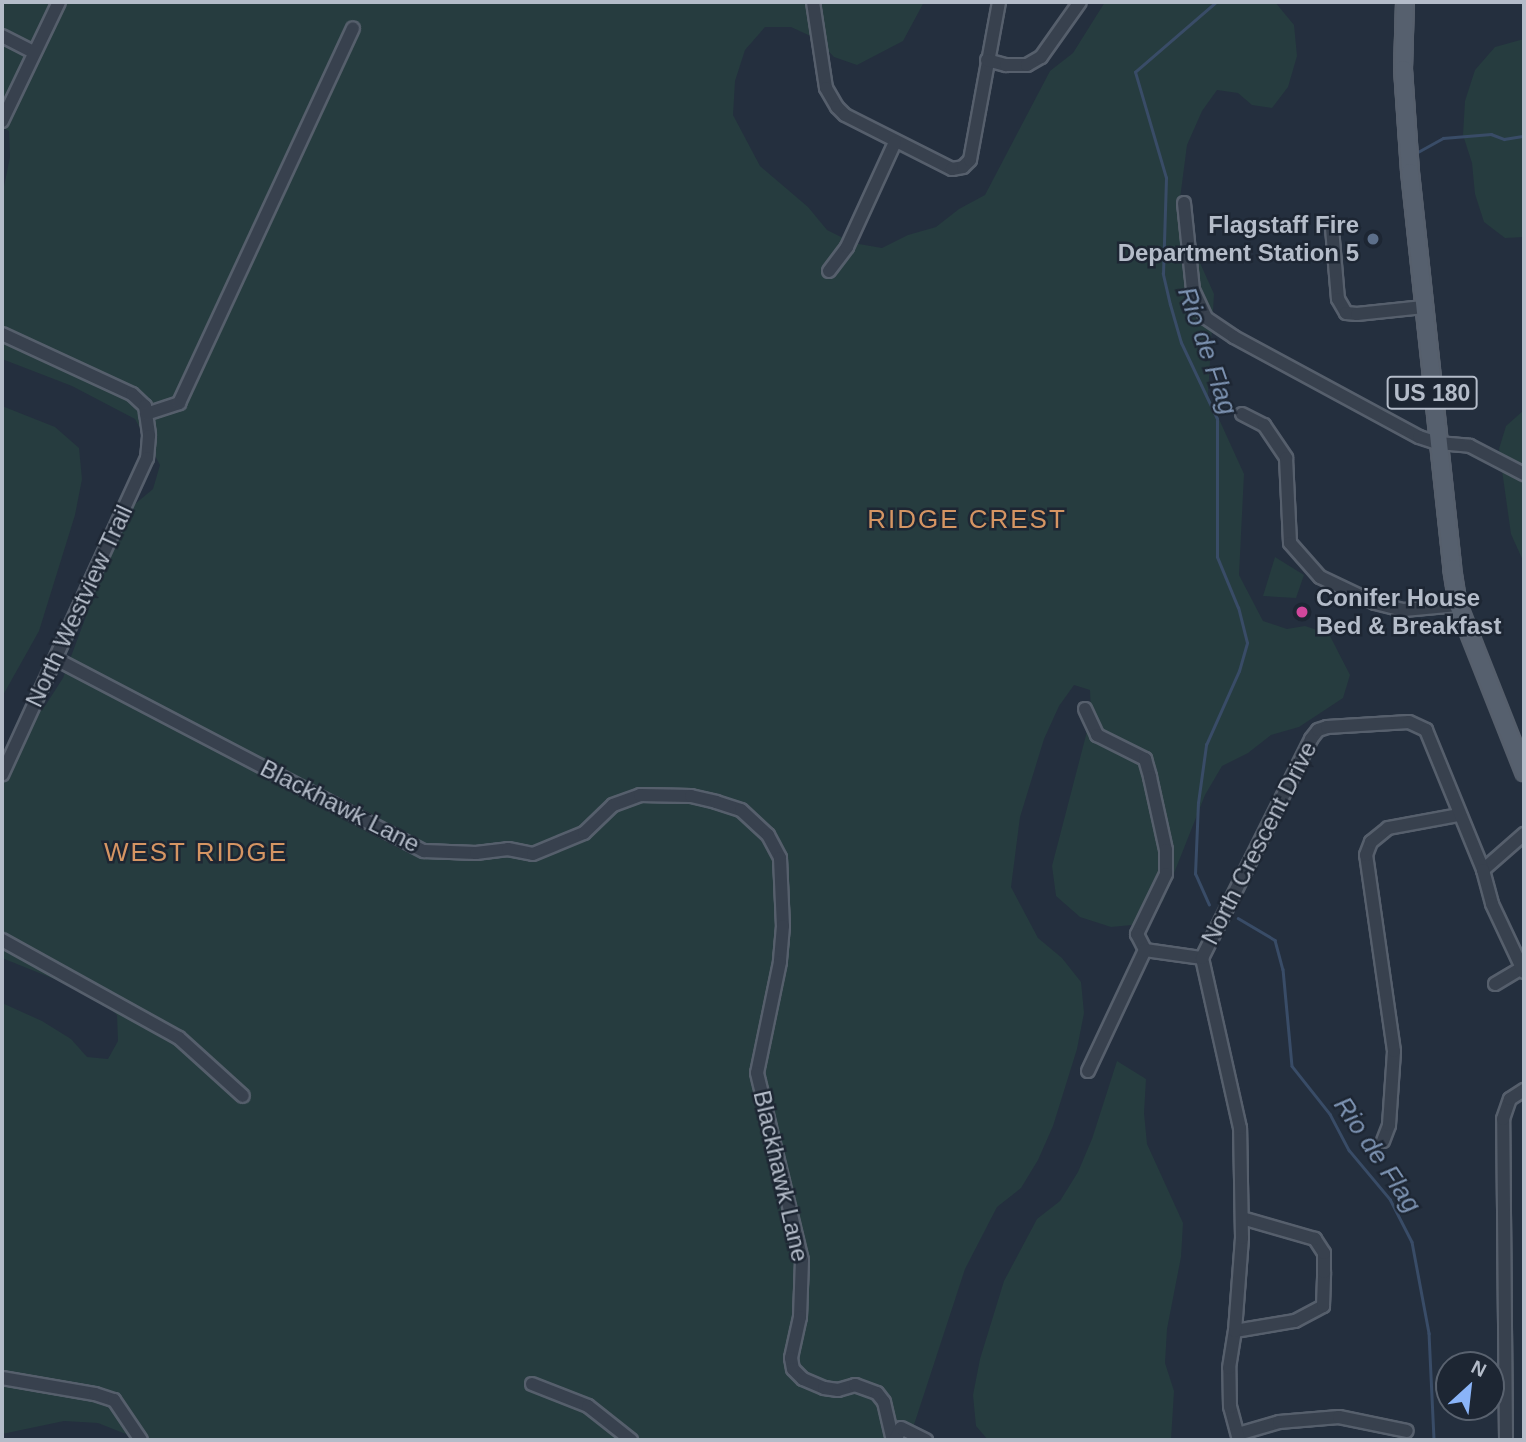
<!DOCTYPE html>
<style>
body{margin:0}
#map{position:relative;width:1526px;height:1442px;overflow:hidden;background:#242f3e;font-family:Helvetica,sans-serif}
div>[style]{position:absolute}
.green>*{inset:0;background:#263c3f}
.stream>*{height:2.5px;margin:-1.25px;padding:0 1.25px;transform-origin:1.25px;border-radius:1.25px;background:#394c67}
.roads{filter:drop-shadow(2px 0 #565f6c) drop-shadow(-2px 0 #565f6c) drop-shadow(0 2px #565f6c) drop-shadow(0 -2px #565f6c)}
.minor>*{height:12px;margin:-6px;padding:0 6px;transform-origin:6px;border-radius:6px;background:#38414e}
.major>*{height:16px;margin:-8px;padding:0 8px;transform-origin:8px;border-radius:8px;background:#56606e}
.dots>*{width:19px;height:19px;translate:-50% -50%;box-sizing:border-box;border:4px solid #1d2633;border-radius:50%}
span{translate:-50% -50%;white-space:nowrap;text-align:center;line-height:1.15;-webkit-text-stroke:5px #1d2633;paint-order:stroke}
.shield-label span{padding:2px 5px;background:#1d2633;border:2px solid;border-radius:5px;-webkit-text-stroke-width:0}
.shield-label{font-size:23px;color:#b4bcc9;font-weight:700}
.poi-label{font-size:24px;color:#b4bcc9;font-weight:700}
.right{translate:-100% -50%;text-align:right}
.left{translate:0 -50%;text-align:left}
.street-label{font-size:24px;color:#b4bcc9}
.water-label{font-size:26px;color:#7c92b1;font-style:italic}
.neighbourhood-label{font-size:26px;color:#d59563;letter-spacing:2px}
.frame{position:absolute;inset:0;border:4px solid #b4bcc9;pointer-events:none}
.north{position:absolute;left:1435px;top:1351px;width:70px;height:70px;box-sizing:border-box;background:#1d2633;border:2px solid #59626f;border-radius:50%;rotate:27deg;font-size:19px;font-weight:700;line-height:28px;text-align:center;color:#b4bcc9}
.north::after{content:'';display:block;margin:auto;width:24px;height:32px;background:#8ab4f8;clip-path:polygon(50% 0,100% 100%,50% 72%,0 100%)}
</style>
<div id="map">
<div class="green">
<i style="clip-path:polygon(2px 2px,924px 2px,903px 41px,857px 65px,834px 57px,817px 39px,791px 27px,765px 27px,745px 50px,735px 81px,733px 115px,760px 166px,808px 207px,827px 230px,853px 243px,882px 248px,908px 235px,936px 227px,959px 209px,985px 195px,1050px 71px,1073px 53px,1105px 2px,1275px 2px,1294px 25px,1297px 56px,1288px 87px,1272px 108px,1252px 105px,1238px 93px,1217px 90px,1202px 111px,1187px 145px,1178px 214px,1214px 294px,1208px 395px,1244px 474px,1239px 575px,1263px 621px,1287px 629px,1305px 626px,1329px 634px,1350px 675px,1343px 698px,1299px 727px,1271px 735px,1248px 753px,1222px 766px,1205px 795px,1163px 901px,1142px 924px,1111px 927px,1080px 917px,1056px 896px,1052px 866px,1091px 716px,1090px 690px,1074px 685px,1059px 706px,1044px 739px,1020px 817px,1011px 887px,1038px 938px,1062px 958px,1081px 982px,1084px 1013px,1077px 1049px,1053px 1126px,1038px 1160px,1021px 1188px,997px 1207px,965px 1269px,909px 1440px,141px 1440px,98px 1423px,64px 1421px,2px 1434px,2px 1003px,42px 1021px,71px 1039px,87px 1057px,108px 1059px,118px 1041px,117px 1015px,94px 995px,2px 958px,2px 760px,22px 724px,45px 706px,63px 678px,117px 533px,135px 504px,153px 489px,160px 465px,135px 419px,72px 386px,2px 359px,2px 196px,10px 157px,9px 131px,2px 127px)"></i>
<i style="clip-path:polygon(1524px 39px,1524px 237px,1505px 238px,1484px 222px,1475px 194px,1472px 163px,1463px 135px,1465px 101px,1475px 70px,1495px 47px)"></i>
<i style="clip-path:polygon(2px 406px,55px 427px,79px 448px,82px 479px,75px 515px,39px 631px,2px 697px)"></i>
<i style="clip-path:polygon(1524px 410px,1524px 563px,1511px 534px,1499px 449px,1506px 426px)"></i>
<i style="clip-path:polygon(1275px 557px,1304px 575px,1296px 598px,1263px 596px)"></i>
<i style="clip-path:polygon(1117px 1061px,1146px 1079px,1144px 1113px,1147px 1144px,1183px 1223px,1181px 1257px,1167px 1329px,1165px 1363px,1174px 1391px,1171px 1440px,988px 1440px,976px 1426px,973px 1395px,980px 1359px,1004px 1281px,1037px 1219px,1060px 1201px,1078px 1172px,1092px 1139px)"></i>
</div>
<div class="stream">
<i style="left:1416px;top:153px;width:31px;rotate:-29deg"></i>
<i style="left:1443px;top:138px;width:48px;rotate:-4.8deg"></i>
<i style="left:1491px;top:134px;width:14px;rotate:21deg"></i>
<i style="left:1504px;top:139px;width:20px;rotate:-9deg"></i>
<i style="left:1209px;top:905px;width:34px;rotate:-114deg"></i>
<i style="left:1195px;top:874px;width:71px;rotate:-87.6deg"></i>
<i style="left:1198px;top:803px;width:59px;rotate:-82.1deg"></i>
<i style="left:1206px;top:745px;width:81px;rotate:-66deg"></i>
<i style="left:1239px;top:671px;width:29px;rotate:-74deg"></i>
<i style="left:1247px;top:643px;width:36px;rotate:-104deg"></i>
<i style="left:1238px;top:608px;width:55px;rotate:-112.4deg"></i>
<i style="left:1217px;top:557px;width:138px;rotate:-90deg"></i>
<i style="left:1217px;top:419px;width:84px;rotate:-115.3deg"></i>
<i style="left:1181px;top:343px;width:40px;rotate:-106deg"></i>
<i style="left:1170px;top:305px;width:32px;rotate:-103deg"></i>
<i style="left:1163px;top:274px;width:96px;rotate:-88.2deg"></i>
<i style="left:1166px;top:178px;width:110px;rotate:-106.3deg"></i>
<i style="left:1135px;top:72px;width:107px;rotate:-40.8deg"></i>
<i style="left:1238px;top:918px;width:43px;rotate:30.7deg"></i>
<i style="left:1275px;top:940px;width:30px;rotate:75deg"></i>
<i style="left:1283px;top:969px;width:97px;rotate:84.7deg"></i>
<i style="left:1292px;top:1066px;width:61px;rotate:51.6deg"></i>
<i style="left:1330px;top:1114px;width:41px;rotate:62.2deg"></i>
<i style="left:1349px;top:1150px;width:64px;rotate:50.1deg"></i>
<i style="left:1390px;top:1199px;width:48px;rotate:62.9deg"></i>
<i style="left:1412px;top:1242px;width:93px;rotate:79.4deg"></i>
<i style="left:1429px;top:1333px;width:107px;rotate:87.3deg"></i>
</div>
<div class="roads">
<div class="minor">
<i style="left:813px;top:2px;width:87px;rotate:81.4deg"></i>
<i style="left:826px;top:88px;width:22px;rotate:60deg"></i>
<i style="left:837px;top:107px;width:11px;rotate:45deg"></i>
<i style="left:845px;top:115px;width:120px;rotate:26.8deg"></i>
<i style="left:952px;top:169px;width:11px;rotate:-10deg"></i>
<i style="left:963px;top:167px;width:10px;rotate:-45deg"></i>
<i style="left:970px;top:160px;width:161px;rotate:-79.6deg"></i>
<i style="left:2px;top:36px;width:36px;rotate:27deg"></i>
<i style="left:987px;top:60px;width:20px;rotate:15deg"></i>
<i style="left:1006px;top:65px;width:21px"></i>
<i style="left:1027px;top:65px;width:16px;rotate:-30deg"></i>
<i style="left:1041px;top:57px;width:67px;rotate:-54.7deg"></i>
<i style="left:2px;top:121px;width:132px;rotate:-64.4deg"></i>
<i style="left:1184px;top:203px;width:87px;rotate:84.1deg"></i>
<i style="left:1193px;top:290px;width:31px;rotate:65deg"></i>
<i style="left:1206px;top:318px;width:34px;rotate:34deg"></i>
<i style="left:1234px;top:337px;width:210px;rotate:28.4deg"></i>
<i style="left:1419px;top:437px;width:20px;rotate:18deg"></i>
<i style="left:1438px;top:443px;width:32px;rotate:5deg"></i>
<i style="left:1470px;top:446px;width:61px;rotate:27.4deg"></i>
<i style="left:1332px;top:228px;width:71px;rotate:85.2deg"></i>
<i style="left:1338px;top:299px;width:16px;rotate:60deg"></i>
<i style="left:1346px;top:313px;width:11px;rotate:5deg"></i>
<i style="left:1357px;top:314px;width:67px;rotate:-6deg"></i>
<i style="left:829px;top:271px;width:30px;rotate:-53deg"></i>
<i style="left:847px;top:247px;width:115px;rotate:-65.4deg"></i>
<i style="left:2px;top:334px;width:143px;rotate:24.8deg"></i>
<i style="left:132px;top:394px;width:18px;rotate:43deg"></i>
<i style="left:145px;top:406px;width:30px;rotate:82deg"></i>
<i style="left:149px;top:436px;width:22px;rotate:95deg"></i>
<i style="left:147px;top:458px;width:348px;rotate:114.6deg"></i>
<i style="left:146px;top:414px;width:35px;rotate:-18deg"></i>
<i style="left:179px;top:403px;width:413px;rotate:-65.1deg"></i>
<i style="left:1242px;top:414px;width:25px;rotate:27deg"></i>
<i style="left:1264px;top:425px;width:40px;rotate:56deg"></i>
<i style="left:1286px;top:458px;width:85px;rotate:87.3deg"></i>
<i style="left:1290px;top:543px;width:45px;rotate:48.6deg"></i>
<i style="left:1320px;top:577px;width:61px;rotate:25.3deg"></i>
<i style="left:1375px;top:603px;width:30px;rotate:14deg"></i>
<i style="left:1404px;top:610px;width:54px;rotate:-5.3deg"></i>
<i style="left:56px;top:659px;width:415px;rotate:27.6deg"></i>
<i style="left:424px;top:851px;width:52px;rotate:2.2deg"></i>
<i style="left:476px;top:853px;width:32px;rotate:-7deg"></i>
<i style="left:508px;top:849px;width:25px;rotate:11deg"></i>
<i style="left:533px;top:854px;width:55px;rotate:-22.4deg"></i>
<i style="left:584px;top:833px;width:40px;rotate:-44deg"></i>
<i style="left:613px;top:805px;width:29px;rotate:-20deg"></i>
<i style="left:640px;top:795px;width:51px;rotate:1.1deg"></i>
<i style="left:691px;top:796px;width:26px;rotate:13deg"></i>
<i style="left:716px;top:802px;width:26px;rotate:18deg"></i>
<i style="left:741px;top:810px;width:37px;rotate:43deg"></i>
<i style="left:768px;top:835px;width:26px;rotate:62deg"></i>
<i style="left:780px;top:858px;width:68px;rotate:87.5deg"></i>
<i style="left:783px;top:926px;width:36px;rotate:95deg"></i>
<i style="left:780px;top:962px;width:113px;rotate:101.7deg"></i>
<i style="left:757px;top:1073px;width:192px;rotate:76.5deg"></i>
<i style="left:802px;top:1260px;width:57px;rotate:92deg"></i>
<i style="left:800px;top:1317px;width:42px;rotate:102.4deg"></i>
<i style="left:791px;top:1358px;width:11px;rotate:80deg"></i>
<i style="left:793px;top:1369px;width:14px;rotate:45deg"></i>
<i style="left:803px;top:1379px;width:23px;rotate:23deg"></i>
<i style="left:824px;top:1388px;width:14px;rotate:8deg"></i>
<i style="left:838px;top:1390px;width:18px;rotate:-16deg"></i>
<i style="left:855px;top:1385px;width:23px;rotate:20deg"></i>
<i style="left:877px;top:1393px;width:11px;rotate:52deg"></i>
<i style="left:884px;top:1402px;width:39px;rotate:77deg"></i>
<i style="left:1085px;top:709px;width:29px;rotate:65deg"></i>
<i style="left:1097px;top:735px;width:54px;rotate:26.6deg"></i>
<i style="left:1145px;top:759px;width:19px;rotate:74deg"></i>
<i style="left:1150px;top:777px;width:75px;rotate:77.6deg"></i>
<i style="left:1166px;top:850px;width:24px;rotate:90deg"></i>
<i style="left:1166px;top:874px;width:67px;rotate:115.8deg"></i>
<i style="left:1137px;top:934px;width:18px;rotate:63deg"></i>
<i style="left:1145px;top:950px;width:58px;rotate:8deg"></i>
<i style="left:1483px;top:870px;width:55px;rotate:-41.3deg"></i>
<i style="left:2px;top:940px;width:202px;rotate:29deg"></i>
<i style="left:179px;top:1038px;width:86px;rotate:42.2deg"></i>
<i style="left:1495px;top:984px;width:31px;rotate:-31deg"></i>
<i style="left:1088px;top:1071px;width:134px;rotate:-64.8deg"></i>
<i style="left:1383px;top:1141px;width:17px;rotate:-69deg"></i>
<i style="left:1389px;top:1125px;width:74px;rotate:-86.1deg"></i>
<i style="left:1394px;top:1051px;width:198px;rotate:-98.1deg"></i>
<i style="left:1366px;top:855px;width:14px;rotate:-69deg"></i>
<i style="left:1371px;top:842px;width:22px;rotate:-39deg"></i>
<i style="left:1388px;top:828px;width:72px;rotate:-10.4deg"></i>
<i style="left:1235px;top:1331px;width:61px;rotate:-9.5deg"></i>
<i style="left:1295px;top:1321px;width:32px;rotate:-28deg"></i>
<i style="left:1323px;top:1306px;width:34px;rotate:-88deg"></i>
<i style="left:1324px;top:1272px;width:19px;rotate:-90deg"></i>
<i style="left:1324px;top:1253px;width:17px;rotate:-123deg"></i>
<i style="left:1315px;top:1239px;width:76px;rotate:-164deg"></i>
<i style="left:2px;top:1378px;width:94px;rotate:9.8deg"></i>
<i style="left:95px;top:1394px;width:20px;rotate:18deg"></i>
<i style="left:114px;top:1400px;width:48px;rotate:56deg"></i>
<i style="left:532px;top:1384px;width:60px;rotate:21.4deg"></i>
<i style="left:588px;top:1406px;width:55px;rotate:38.3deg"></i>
<i style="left:1238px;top:1434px;width:43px;rotate:-16.3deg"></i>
<i style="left:1279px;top:1422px;width:60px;rotate:-4.8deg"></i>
<i style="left:1339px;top:1417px;width:69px;rotate:11.6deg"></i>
<i style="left:895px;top:1440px;width:13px;rotate:-63deg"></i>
<i style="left:901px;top:1428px;width:28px;rotate:26deg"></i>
<i style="left:1239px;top:1440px;width:34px;rotate:-105deg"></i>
<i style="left:1230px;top:1407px;width:39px;rotate:-91deg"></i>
<i style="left:1229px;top:1368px;width:37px;rotate:-81deg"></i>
<i style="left:1235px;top:1331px;width:93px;rotate:-85.7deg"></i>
<i style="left:1242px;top:1238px;width:110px;rotate:-91deg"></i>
<i style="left:1240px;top:1128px;width:174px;rotate:-102.6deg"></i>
<i style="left:1202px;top:958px;width:245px;rotate:-63.5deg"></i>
<i style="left:1311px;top:739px;width:11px;rotate:-52deg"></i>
<i style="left:1318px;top:730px;width:9px;rotate:-18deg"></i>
<i style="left:1327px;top:727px;width:82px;rotate:-3.5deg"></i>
<i style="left:1409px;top:722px;width:19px;rotate:25deg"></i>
<i style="left:1426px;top:730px;width:151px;rotate:67.8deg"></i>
<i style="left:1483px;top:870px;width:35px;rotate:75deg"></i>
<i style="left:1492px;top:904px;width:75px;rotate:64.8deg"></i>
<i style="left:1506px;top:1440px;width:321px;rotate:-90.5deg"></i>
<i style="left:1503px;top:1119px;width:21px;rotate:-71deg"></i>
<i style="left:1510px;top:1099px;width:17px;rotate:-33deg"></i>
</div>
<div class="major">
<i style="left:1405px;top:2px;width:67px;rotate:91.7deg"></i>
<i style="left:1403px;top:69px;width:103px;rotate:86.1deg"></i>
<i style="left:1410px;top:172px;width:398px;rotate:83.9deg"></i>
<i style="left:1452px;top:568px;width:37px;rotate:81deg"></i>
<i style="left:1458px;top:605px;width:180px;rotate:68.4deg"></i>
</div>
</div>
<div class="dots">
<i style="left:1373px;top:239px;background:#5c6f8a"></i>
<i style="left:1302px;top:612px;background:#d1479c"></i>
</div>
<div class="shield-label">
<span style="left:1432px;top:393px">US 180</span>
</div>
<div class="poi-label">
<span class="right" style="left:1359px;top:239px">Flagstaff Fire<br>Department Station 5</span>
<span class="left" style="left:1316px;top:612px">Conifer House<br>Bed &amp; Breakfast</span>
</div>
<div class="street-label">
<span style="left:79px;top:606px;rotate:-65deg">North Westview Trail</span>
<span style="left:340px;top:806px;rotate:27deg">Blackhawk Lane</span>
<span style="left:1259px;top:843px;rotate:-63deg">North Crescent Drive</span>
<span style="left:781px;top:1176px;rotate:77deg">Blackhawk Lane</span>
</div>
<div class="water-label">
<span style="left:1207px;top:351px;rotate:71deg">Rio de Flag</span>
<span style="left:1377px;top:1155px;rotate:56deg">Rio de Flag</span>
</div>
<div class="neighbourhood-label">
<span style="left:967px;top:520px">RIDGE CREST</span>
<span style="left:196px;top:853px">WEST RIDGE</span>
</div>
<div class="frame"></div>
<div class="north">N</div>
</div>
